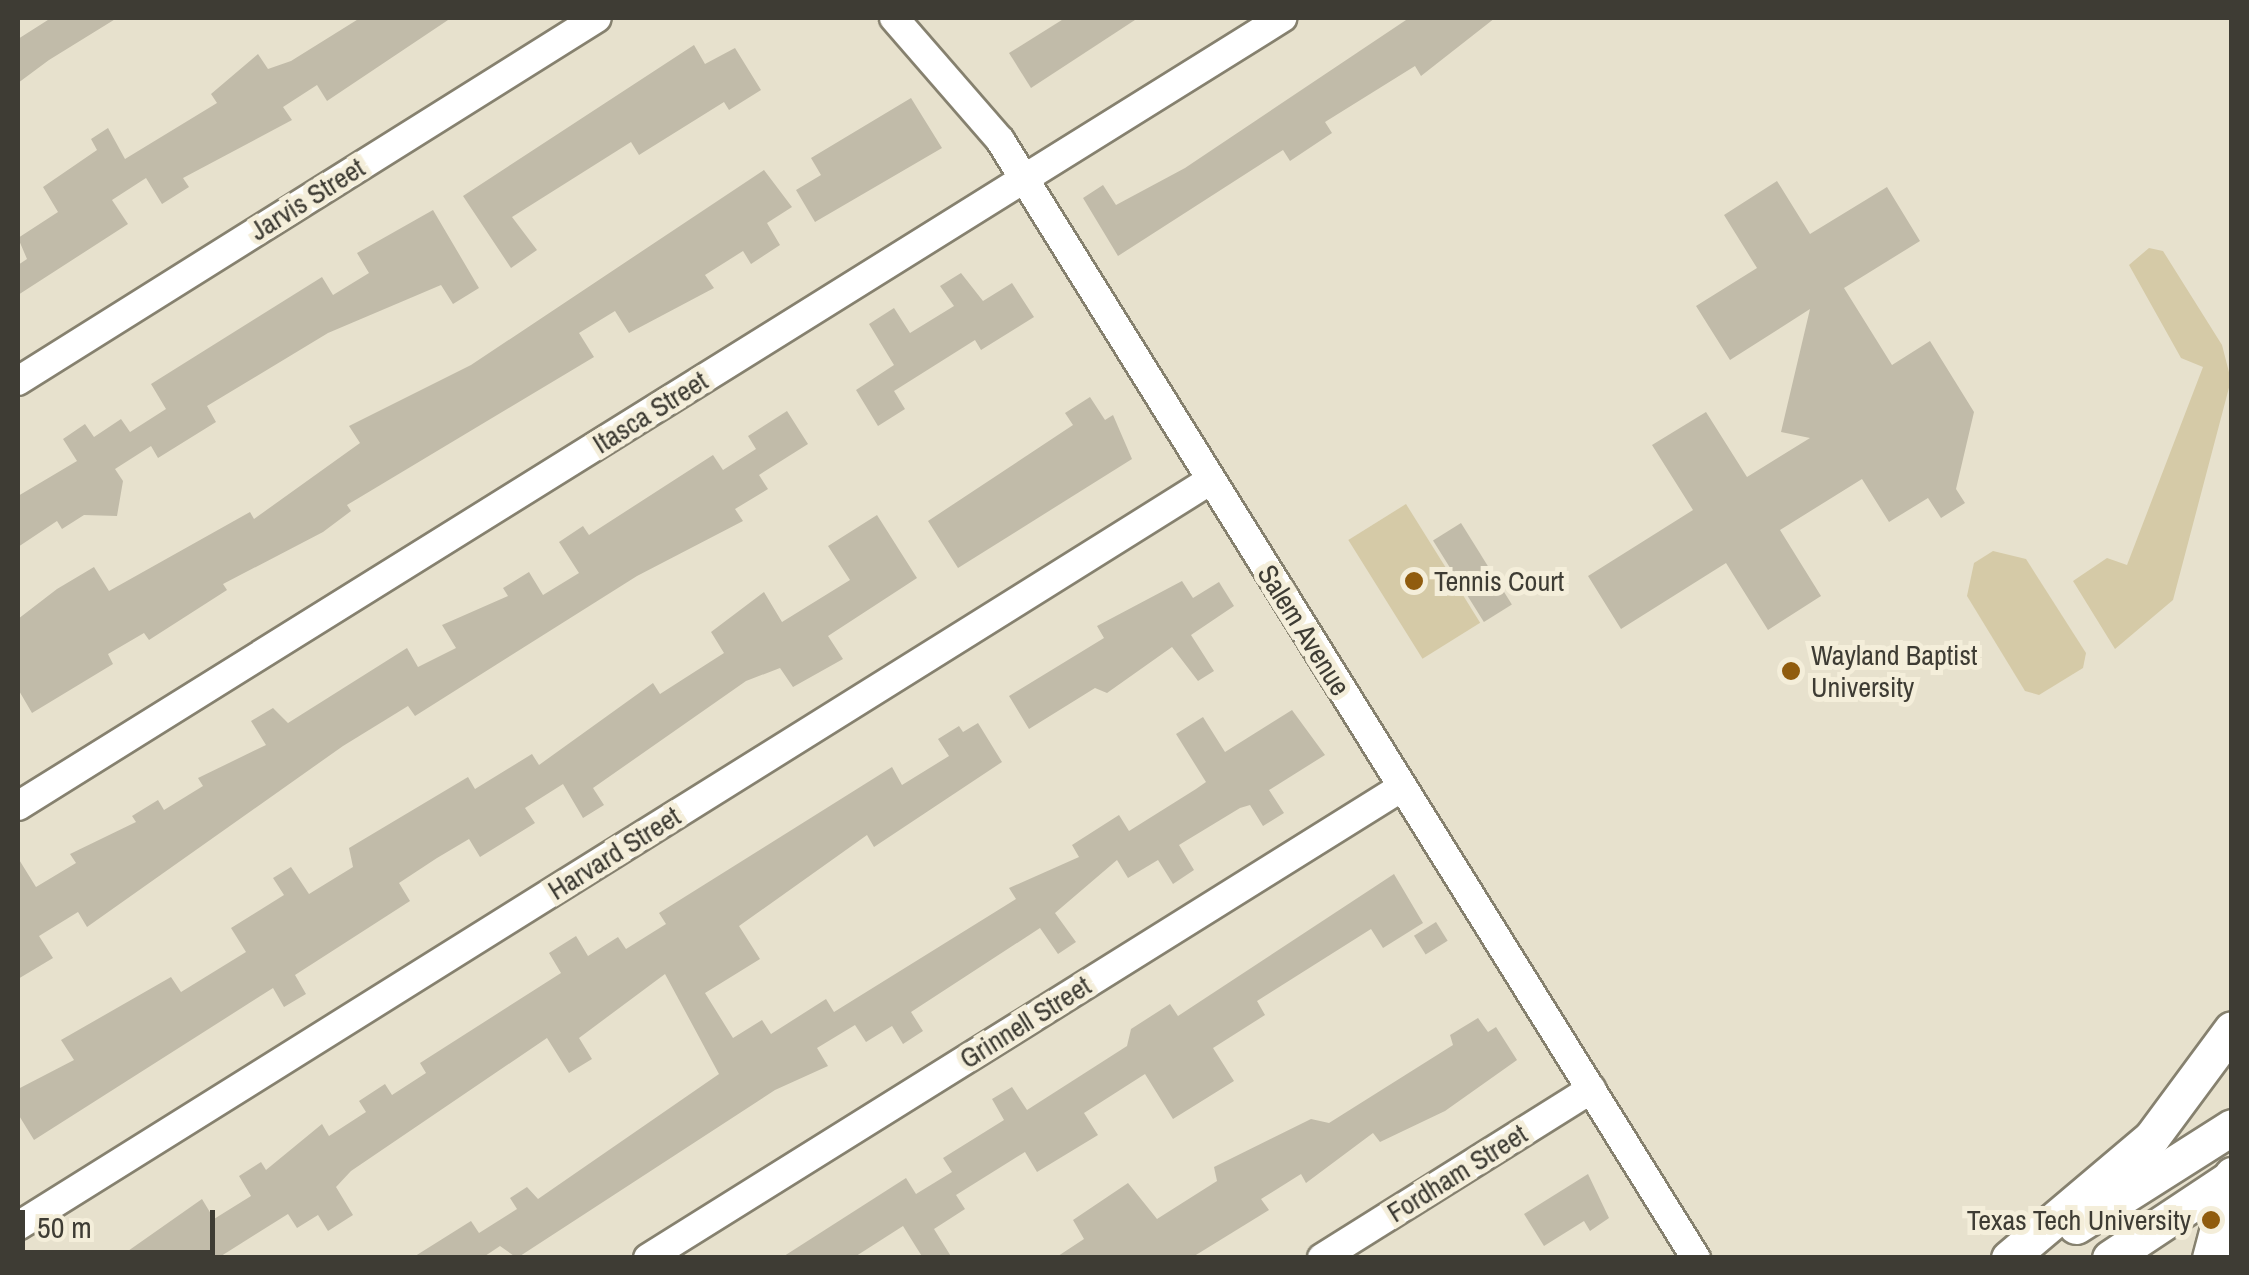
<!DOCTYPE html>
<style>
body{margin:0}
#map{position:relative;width:2249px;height:1275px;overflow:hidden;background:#e7e1cd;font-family:"Archivo Narrow",sans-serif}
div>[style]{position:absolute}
.green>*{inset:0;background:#d5caa7;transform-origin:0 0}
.building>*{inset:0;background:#c1bba9;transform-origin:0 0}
.roads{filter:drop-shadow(2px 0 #86816f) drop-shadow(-2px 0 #86816f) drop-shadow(0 2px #86816f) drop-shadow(0 -2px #86816f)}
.minor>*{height:28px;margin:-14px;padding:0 14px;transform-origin:14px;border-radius:14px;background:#fff}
.major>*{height:35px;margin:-17.5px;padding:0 17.5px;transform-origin:17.5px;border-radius:17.5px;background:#fff}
.dots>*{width:28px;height:28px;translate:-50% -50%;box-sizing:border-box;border:5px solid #f4eeda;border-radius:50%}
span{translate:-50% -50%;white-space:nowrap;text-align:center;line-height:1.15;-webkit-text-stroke:10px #f4eeda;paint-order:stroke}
.street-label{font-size:28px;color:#3e3c34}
.poi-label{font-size:28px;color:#3e3c34}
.left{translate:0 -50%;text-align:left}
.right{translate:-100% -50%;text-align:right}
.frame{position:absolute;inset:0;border:20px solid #3e3c34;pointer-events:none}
.scale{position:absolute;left:20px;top:1210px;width:195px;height:45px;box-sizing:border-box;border:5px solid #3e3c34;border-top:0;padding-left:12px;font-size:30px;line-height:35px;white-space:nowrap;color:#3e3c34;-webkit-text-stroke:8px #f4eeda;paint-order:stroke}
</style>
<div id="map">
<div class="green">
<i style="clip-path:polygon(2149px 248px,2163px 251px,2222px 345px,2231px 380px,2173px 600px,2115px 649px,2073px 581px,2107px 558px,2127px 565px,2203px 367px,2181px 358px,2129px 265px)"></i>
<i style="left:1406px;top:504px;width:140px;height:68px;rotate:58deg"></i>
<i style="clip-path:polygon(1993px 551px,2026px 559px,2086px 653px,2083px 668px,2039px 695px,2025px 691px,1967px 596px,1974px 563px)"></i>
</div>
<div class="building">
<i style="clip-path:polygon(117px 18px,49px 60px,18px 83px,18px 39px,51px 18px)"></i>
<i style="clip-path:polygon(360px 18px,451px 18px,327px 101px,317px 85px,283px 107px,292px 120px,183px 178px,189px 187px,162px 204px,146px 178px,112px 200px,128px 224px,18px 295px,18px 265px,27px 259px,18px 238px,58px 212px,43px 187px,97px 150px,91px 139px,108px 128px,125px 159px,217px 103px,211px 94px,258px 54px,268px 69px,291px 61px)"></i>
<i style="clip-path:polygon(1065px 18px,1138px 18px,1031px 88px,1009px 53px)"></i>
<i style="clip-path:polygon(1409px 18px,1495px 18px,1421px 76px,1415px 66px,1325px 122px,1332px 133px,1290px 161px,1283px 150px,1118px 256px,1083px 198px,1103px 185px,1116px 205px,1185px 168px)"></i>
<i style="clip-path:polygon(694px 45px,705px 64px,735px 48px,761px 90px,729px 110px,724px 102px,639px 155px,631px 142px,512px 217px,537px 250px,511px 268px,463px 196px)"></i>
<i style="clip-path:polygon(911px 98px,942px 148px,815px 222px,796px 190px,821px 175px,811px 158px)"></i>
<i style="clip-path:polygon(764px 170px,792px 207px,767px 223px,780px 245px,751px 264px,743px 251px,705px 275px,714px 288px,629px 333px,615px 311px,579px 333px,594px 357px,347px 505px,351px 511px,323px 532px,223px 584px,227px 590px,149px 640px,144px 633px,108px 654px,113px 664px,32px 713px,18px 689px,18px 619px,57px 589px,94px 567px,109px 591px,250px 512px,254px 519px,360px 443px,349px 426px,471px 365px)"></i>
<i style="clip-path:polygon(1777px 181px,1810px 234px,1887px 187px,1920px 241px,1844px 288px,1892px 365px,1930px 341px,1974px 412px,1956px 489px,1965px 503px,1941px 518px,1928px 498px,1889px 522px,1862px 479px,1780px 530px,1821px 596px,1768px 630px,1726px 563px,1621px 629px,1588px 576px,1693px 510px,1652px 445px,1706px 412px,1747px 477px,1810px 438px,1781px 432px,1810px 309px,1730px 360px,1696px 306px,1757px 268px,1724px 215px)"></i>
<i style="clip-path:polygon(433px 210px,479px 288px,453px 304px,441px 285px,328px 333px,207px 406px,216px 422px,158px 458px,151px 446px,115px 469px,123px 481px,117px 516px,84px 515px,62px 529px,57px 521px,18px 547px,18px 496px,77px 461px,63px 439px,85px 424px,94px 437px,121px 419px,130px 432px,166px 409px,151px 384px,322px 277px,333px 295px,369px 273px,357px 253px)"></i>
<i style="clip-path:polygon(961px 273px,983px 301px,1012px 283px,1034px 317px,981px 350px,975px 340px,894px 391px,905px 409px,878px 426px,856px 390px,894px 365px,869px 324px,894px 308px,910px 333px,954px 306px,940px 286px)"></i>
<i style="clip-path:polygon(1090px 397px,1105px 420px,1113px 415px,1132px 459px,958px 568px,928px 521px,1073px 425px,1065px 413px)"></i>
<i style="clip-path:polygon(787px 411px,808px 444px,759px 475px,768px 489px,735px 509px,743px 521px,637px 576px,415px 716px,408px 706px,343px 746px,87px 927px,78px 912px,39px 936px,53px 958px,18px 979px,18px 858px,36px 887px,76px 863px,70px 854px,136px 822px,132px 816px,158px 800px,164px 810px,203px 786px,198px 778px,266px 745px,251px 721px,273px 708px,288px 723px,407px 648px,418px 667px,456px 648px,442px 625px,508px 596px,503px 588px,529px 572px,543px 595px,579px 573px,559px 542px,583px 526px,589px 535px,713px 455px,723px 470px,756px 449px,748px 436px)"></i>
<i style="clip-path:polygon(877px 515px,917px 578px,828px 636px,843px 659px,793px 687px,780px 668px,746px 681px,593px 788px,604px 805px,583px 818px,563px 784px,525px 808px,535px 823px,480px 857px,469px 839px,437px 858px,399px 883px,410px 901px,295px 975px,306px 994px,284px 1007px,273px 988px,34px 1140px,18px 1114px,18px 1089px,74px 1060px,61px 1040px,171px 977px,181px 992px,246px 952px,231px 928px,284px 895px,273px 878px,291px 867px,309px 894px,353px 867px,349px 848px,468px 777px,475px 789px,532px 754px,539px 765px,653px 683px,660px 694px,724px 653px,711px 632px,764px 592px,782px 622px,850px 580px,828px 546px)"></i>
<i style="left:1461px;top:523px;width:96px;height:33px;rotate:58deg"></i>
<i style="clip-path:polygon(1182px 581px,1193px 598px,1219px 582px,1234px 606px,1191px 635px,1214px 671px,1198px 681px,1172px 647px,1107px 693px,1095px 688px,1029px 729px,1009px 696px,1104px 638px,1097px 626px)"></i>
<i style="clip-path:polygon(1292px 710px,1325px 755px,1269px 790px,1284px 813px,1263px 826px,1250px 805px,1240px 808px,1179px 845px,1194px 870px,1173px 884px,1158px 860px,1128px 878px,1117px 860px,1055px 913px,1076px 942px,1058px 954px,1040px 928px,911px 1012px,923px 1031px,903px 1044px,892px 1026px,866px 1042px,855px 1025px,817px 1048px,828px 1066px,775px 1090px,517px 1258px,500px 1246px,482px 1258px,412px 1258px,471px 1221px,479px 1233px,517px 1209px,510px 1198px,527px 1187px,538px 1199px,719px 1074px,665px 974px,579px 1038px,592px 1059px,569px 1073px,547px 1038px,351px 1171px,336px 1187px,353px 1215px,328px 1231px,318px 1215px,297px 1228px,288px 1214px,218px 1258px,118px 1258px,202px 1199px,214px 1219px,251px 1196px,239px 1176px,261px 1162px,266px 1170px,322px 1124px,329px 1136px,366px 1112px,359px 1101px,385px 1084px,392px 1095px,426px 1073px,420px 1063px,561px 973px,549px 953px,576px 936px,588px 956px,618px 937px,626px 949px,666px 924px,659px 913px,892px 767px,902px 785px,949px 756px,938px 739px,959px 726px,963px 732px,978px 723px,1002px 762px,874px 847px,867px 835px,739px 926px,760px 959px,705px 993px,733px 1038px,762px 1020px,771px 1034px,826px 999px,834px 1012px,1016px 899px,1009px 888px,1079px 857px,1072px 845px,1119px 815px,1129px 831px,1196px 789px,1206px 782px,1176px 734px,1203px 717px,1225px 752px)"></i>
<i style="clip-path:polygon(1394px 874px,1423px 923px,1383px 948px,1371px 929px,1257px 1001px,1265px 1015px,1213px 1048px,1234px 1081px,1173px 1119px,1145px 1074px,1084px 1113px,1098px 1135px,1037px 1172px,1025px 1152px,956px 1195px,965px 1209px,934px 1229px,952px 1258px,923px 1258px,903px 1226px,853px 1258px,781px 1258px,906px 1178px,916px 1194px,952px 1172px,943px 1158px,1004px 1120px,992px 1099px,1012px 1087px,1027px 1110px,1127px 1046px,1131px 1029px,1170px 1004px,1178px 1016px)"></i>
<i style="left:1436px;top:922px;width:22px;height:26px;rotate:58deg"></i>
<i style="clip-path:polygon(1478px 1018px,1488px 1032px,1496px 1027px,1517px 1060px,1445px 1111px,1380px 1142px,1373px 1133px,1306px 1183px,1301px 1174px,1261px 1199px,1269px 1210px,1191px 1258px,1055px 1258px,1084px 1239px,1073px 1220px,1128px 1183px,1157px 1219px,1217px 1181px,1214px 1167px,1311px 1119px,1329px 1123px,1453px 1045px,1450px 1035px)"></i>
<i style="clip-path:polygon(1588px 1174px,1609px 1218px,1590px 1231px,1584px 1221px,1544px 1246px,1524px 1214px)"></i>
</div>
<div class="roads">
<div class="minor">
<i style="left:894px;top:18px;width:162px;rotate:49deg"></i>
<i style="left:1000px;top:140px;width:1317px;rotate:58.1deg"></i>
<i style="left:18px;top:381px;width:683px;rotate:-32.09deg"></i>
<i style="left:18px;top:806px;width:1490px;rotate:-31.94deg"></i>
<i style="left:18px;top:1226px;width:1407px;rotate:-32.02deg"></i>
<i style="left:648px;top:1258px;width:889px;rotate:-31.99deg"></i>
<i style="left:1322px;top:1258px;width:318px;rotate:-32.1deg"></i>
</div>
<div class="major">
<i style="left:2076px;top:1226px;width:185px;rotate:-32.4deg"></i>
<i style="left:2009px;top:1258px;width:187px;rotate:-40.2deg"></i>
<i style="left:2152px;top:1137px;width:134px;rotate:-53.5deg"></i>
<i style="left:2110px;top:1258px;width:146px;rotate:-33.6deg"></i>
<i style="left:2210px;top:1258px;width:86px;rotate:-75.2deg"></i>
</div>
</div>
<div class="dots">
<i style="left:1414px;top:581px;background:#905c0e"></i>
<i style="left:1791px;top:671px;background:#905c0e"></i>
<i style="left:2211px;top:1220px;background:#905c0e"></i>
</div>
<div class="street-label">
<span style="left:307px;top:199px;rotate:-32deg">Jarvis Street</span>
<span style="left:650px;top:412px;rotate:-32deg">Itasca Street</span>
<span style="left:1304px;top:630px;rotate:58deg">Salem Avenue</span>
<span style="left:614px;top:853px;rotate:-32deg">Harvard Street</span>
<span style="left:1025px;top:1022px;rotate:-32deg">Grinnell Street</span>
<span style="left:1457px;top:1173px;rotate:-32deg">Fordham Street</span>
</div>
<div class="poi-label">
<span class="left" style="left:1434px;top:581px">Tennis Court</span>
<span class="left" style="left:1811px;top:671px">Wayland Baptist<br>University</span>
<span class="right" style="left:2191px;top:1220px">Texas Tech University</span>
</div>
<div class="frame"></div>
<div class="scale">50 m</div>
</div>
